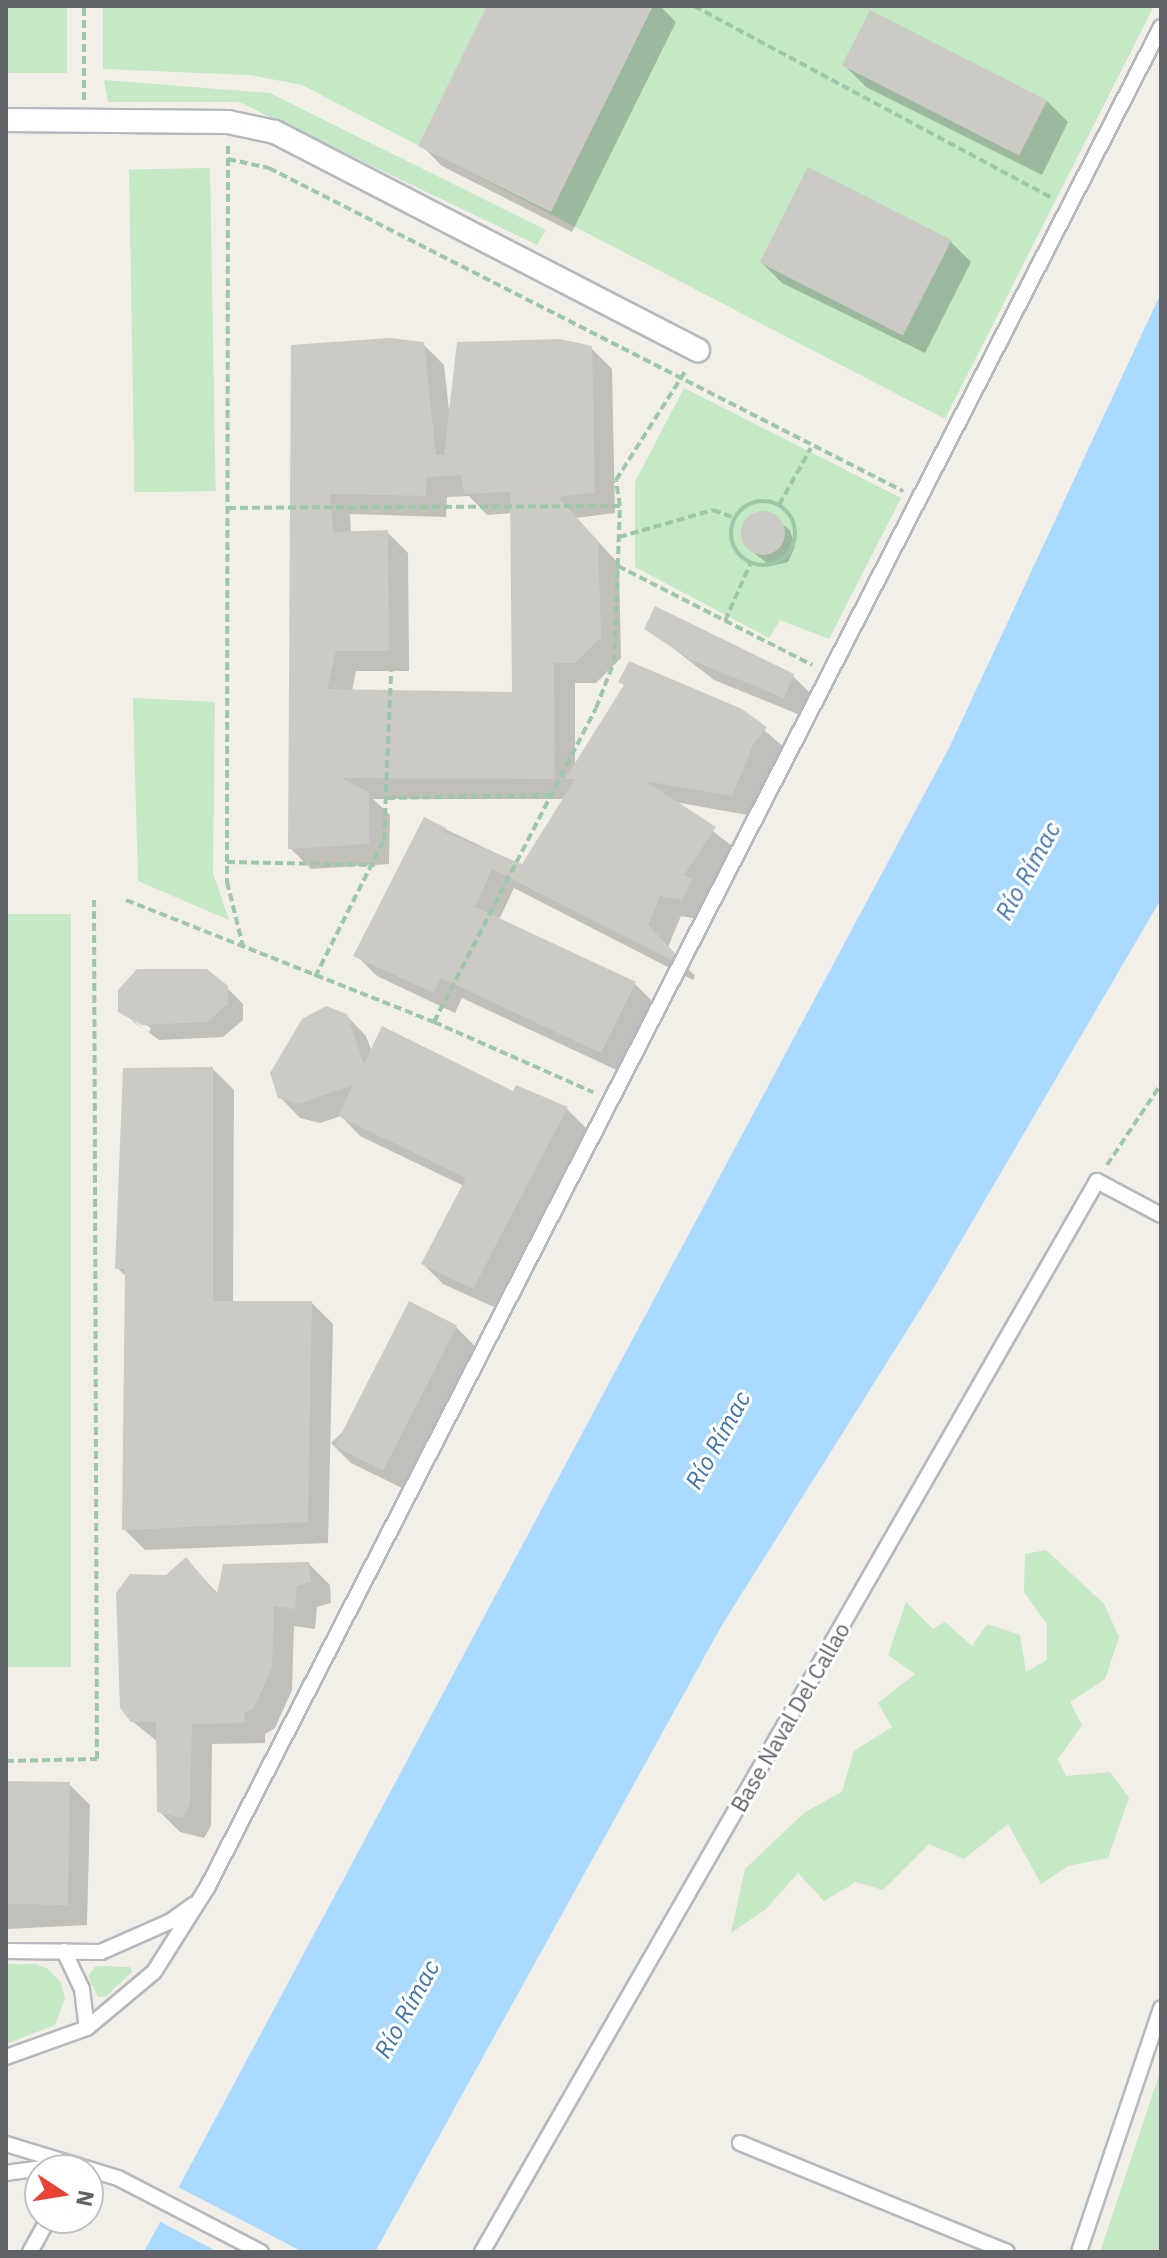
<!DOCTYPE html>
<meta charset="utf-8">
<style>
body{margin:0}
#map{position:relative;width:1167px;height:2258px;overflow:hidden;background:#f1efe8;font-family:"IBM Plex Sans",sans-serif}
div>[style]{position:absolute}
.green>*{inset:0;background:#c5e8c5;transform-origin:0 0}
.water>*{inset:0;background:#aadaff}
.pier>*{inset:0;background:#f1efe8}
.shadow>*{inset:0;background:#0003}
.building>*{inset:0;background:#cccac5;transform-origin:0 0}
.round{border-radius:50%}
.path>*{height:4px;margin-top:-2px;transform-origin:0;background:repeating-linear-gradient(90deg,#9cc7a9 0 8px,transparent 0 12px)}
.path>.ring{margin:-2px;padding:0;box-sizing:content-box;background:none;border:4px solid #9cc7a9;border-radius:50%}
.roads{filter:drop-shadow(2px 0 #b5b8bc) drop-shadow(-2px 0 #b5b8bc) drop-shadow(0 2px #b5b8bc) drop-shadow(0 -2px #b5b8bc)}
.service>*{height:14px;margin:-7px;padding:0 7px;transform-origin:7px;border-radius:7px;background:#fff}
.pedestrian>*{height:22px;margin:-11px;padding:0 11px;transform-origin:11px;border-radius:11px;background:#fff}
span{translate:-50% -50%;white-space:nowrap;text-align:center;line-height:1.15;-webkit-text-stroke:6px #fff;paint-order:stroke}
.street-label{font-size:22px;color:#5f6368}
.water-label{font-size:24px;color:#4174aa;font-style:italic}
.frame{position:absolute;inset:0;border:8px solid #5f6368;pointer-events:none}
.north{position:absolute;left:24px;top:2154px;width:80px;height:80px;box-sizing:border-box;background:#fff;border:2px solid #bfc1c3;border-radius:50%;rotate:102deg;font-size:22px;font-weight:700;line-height:32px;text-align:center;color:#5f6368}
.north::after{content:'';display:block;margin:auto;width:28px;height:36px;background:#ea4335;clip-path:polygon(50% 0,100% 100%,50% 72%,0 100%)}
</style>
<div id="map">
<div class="green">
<i style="left:6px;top:6px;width:61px;height:67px"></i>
<i style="clip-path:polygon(103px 6px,1154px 6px,945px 419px,302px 85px,250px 75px,103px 69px)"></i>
<i style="clip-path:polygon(104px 80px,270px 93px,546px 230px,537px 245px,239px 102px,108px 102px)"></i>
<i style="left:210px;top:168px;width:323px;height:81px;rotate:89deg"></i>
<i style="clip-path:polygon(684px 388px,901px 498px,829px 639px,780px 620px,769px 638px,635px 567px,635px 482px)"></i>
<i style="clip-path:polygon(133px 698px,215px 702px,213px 873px,229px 920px,138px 881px)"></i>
<i style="left:6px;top:914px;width:65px;height:753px"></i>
<i style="clip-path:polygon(1046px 1550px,1104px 1604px,1119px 1637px,1105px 1679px,1070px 1702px,1082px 1725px,1058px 1759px,1066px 1776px,1110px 1772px,1129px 1798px,1108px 1858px,1068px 1866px,1041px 1884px,1008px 1824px,964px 1859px,929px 1844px,883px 1890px,856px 1882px,824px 1901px,798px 1873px,766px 1909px,731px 1933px,745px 1869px,805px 1812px,842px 1792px,854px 1751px,892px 1727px,878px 1703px,915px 1674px,888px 1655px,906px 1602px,933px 1629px,945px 1622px,972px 1646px,987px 1624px,1020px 1635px,1026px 1672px,1047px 1660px,1047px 1624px,1024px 1592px,1025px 1554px)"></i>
<i style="clip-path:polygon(6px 1964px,36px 1964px,48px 1969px,61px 1983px,65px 1998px,55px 2025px,6px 2044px)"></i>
<i style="clip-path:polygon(96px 1966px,130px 1967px,132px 1972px,105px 1997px,98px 1997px,88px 1976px)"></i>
<i style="clip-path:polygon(1161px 2069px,1161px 2252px,1100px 2252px)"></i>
</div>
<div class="water">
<i style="clip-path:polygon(1161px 293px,1161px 899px,930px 1294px,722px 1625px,375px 2252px,144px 2252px,949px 748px)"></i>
</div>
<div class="pier">
<i style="clip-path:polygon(176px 2186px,303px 2252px,218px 2252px,157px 2220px)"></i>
</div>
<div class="shadow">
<i style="clip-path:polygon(490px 6px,660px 6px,676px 22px,572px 232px,442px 166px,421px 145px)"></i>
<i style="clip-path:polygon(845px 66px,1047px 101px,1068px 122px,1042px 175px,866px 87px)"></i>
<i style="clip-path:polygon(950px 241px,971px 262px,925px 353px,782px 283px,761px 262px)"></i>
<i style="clip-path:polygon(evenodd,423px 344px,444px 365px,449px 410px,591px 348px,612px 369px,615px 513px,576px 518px,619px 564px,621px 658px,596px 683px,575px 683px,575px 766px,742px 711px,787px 750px,753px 816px,675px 802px,736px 849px,705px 895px,712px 901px,704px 920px,681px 916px,668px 947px,695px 976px,693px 980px,514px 888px,499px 920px,635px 984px,656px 1005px,623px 1073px,462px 998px,455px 1013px,377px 976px,356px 955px,445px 829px,523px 866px,565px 799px,373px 799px,390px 815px,389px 864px,311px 869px,290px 848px,293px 347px,423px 344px,469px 496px,487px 515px,512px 513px,514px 694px,352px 691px,356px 671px,409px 671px,408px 553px,387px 532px,351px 534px,350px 514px,446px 517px,447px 497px,469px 496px)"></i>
<i style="clip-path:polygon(765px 511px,790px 530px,795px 547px,788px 562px,771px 566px,746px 547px,741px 533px,747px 518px)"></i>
<i style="clip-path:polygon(647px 628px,793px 676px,814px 697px,805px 717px,714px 680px)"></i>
<i style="clip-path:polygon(evenodd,227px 988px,243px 1004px,243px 1020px,223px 1037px,159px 1040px,120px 1011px,227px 988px,133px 1018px,151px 1028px,149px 1032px,133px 1022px,133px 1018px)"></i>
<i style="clip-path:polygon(346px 1015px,366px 1036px,372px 1052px,567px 1109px,587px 1129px,494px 1307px,443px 1284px,423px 1264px,464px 1186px,360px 1136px,341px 1116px,320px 1123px,300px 1118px,280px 1097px)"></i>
<i style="clip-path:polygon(213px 1069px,234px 1090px,233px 1303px,312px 1303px,333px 1324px,328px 1543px,145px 1550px,124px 1529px,127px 1277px,117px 1268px)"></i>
<i style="clip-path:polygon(456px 1327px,477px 1348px,402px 1488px,351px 1463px,331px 1443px)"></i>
<i style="clip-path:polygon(186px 1559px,219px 1595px,309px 1564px,330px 1585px,331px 1603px,317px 1607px,315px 1629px,294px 1626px,292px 1690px,275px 1728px,265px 1734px,265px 1743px,212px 1744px,211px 1826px,204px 1838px,180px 1832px,159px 1811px,158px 1742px,132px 1721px,167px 1577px)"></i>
<i style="clip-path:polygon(69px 1784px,90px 1805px,87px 1925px,7px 1929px,6px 1787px)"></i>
</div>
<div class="building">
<i style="clip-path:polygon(487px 6px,653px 6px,551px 212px,418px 146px)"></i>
<i style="left:870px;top:10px;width:199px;height:62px;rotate:27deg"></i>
<i style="left:808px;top:167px;width:161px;height:107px;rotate:27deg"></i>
<i style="clip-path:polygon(evenodd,390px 338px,424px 342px,436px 455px,444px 455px,457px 342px,560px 339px,592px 346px,595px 493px,558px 497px,598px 541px,601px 637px,575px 663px,554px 663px,555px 779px,341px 778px,369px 792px,369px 844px,288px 849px,291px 345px,390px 338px,461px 475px,464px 494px,510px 492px,512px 692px,327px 689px,336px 651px,389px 651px,388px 530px,333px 532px,330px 494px,426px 496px,427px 477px,461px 475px)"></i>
<i class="round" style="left:741px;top:511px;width:44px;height:44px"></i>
<i style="clip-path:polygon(655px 606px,794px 674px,784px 698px,691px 660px,644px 629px)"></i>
<i style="clip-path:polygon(629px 661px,742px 709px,767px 727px,753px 745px,732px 796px,645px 781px,716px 827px,684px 875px,692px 879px,682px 900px,660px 896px,648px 925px,675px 953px,671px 960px,492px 869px,475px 907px,636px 982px,601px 1053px,441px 978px,434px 993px,353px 956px,424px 817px,446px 828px,444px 832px,522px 864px,575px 779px,565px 779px,624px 685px,618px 682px)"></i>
<i style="clip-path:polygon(137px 969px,207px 969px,228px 986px,228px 1004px,207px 1022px,142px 1025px,118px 1012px,118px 990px)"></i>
<i style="clip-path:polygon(326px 1006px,347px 1014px,364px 1064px,382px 1026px,513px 1091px,516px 1085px,568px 1107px,473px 1289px,421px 1264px,466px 1178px,338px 1116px,353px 1085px,299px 1104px,278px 1098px,270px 1073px,302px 1019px)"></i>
<i style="clip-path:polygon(213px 1067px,213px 1301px,312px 1301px,308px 1522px,122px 1530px,125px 1269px,115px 1269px,123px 1068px)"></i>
<i style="left:409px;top:1301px;width:54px;height:163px;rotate:27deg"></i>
<i style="clip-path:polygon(186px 1557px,217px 1595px,223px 1564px,309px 1562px,311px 1582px,297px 1586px,295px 1609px,274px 1606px,272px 1668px,254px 1708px,244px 1713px,245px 1723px,192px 1724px,190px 1804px,183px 1818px,157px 1812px,156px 1722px,131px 1722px,120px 1708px,116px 1593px,130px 1574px,166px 1575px)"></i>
<i style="left:70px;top:1782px;width:123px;height:64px;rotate:91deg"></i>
</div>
<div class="path">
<i style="left:694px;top:6px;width:406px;rotate:28.2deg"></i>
<i style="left:84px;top:100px;width:94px;rotate:-90deg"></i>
<i style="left:228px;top:146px;width:736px;rotate:90.08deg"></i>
<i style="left:227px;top:882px;width:70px;rotate:76deg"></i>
<i style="left:228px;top:159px;width:42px;rotate:12.4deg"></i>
<i style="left:269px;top:168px;width:712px;rotate:27deg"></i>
<i class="ring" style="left:731px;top:501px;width:60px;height:60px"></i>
<i style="left:779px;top:505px;width:65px;rotate:-60.7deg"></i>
<i style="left:228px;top:508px;width:392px;rotate:-0.3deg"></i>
<i style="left:619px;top:537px;width:98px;rotate:-16deg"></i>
<i style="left:713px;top:510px;width:23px;rotate:20deg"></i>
<i style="left:618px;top:566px;width:218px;rotate:27deg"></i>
<i style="left:725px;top:621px;width:64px;rotate:-66.2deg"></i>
<i style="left:387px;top:798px;width:164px;rotate:-1deg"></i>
<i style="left:227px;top:862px;width:148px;rotate:1.2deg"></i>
<i style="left:126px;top:900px;width:331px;rotate:21.6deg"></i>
<i style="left:434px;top:1022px;width:174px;rotate:23.8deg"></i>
<i style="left:315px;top:977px;width:153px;rotate:-63.3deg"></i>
<i style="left:384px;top:840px;width:169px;rotate:-87.6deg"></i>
<i style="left:434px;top:1022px;width:353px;rotate:-62.7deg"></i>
<i style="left:596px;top:708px;width:49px;rotate:-68.6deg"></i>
<i style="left:614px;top:662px;width:156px;rotate:-87.8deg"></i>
<i style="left:620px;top:506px;width:26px;rotate:-99deg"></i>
<i style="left:616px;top:480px;width:130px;rotate:-57.5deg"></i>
<i style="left:1107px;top:1165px;width:97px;rotate:-56.3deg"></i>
<i style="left:6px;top:1761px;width:91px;rotate:-1.3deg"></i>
<i style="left:97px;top:1759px;width:859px;rotate:-90.2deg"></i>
</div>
<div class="roads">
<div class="service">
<i style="left:6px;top:1951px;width:95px;rotate:0.6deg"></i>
<i style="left:101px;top:1952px;width:77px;rotate:-23.9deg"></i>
<i style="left:171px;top:1921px;width:27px;rotate:-36deg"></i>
<i style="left:64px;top:1951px;width:42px;rotate:64.7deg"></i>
<i style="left:82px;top:1989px;width:39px;rotate:83deg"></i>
<i style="left:6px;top:2057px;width:86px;rotate:-19.7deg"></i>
<i style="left:87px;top:2028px;width:87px;rotate:-39.9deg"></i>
<i style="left:154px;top:1972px;width:99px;rotate:-57.8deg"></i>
<i style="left:207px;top:1888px;width:2091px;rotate:-62.86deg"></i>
<i style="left:740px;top:2143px;width:288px;rotate:22.2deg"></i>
<i style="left:6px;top:2144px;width:117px;rotate:16.9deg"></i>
<i style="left:118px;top:2178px;width:161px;rotate:27.4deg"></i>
<i style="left:6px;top:2173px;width:66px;rotate:-7.9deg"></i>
<i style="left:30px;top:2252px;width:39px;rotate:-61deg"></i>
<i style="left:482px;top:2252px;width:1235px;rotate:-60.13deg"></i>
<i style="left:1097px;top:1181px;width:72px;rotate:28deg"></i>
<i style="left:1079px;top:2252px;width:257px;rotate:-71.4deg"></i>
</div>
<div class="pedestrian">
<i style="left:6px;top:120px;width:222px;rotate:0.5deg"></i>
<i style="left:228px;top:122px;width:48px;rotate:12deg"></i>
<i style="left:275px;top:132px;width:476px;rotate:27.3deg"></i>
</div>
</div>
<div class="street-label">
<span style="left:790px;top:1717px;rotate:-60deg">Base Naval Del Callao</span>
</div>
<div class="water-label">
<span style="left:1028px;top:871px;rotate:-61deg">Río Rímac</span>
<span style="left:718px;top:1440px;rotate:-61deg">Río Rímac</span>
<span style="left:407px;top:2009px;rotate:-61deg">Río Rímac</span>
</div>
<div class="frame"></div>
<div class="north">N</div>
</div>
